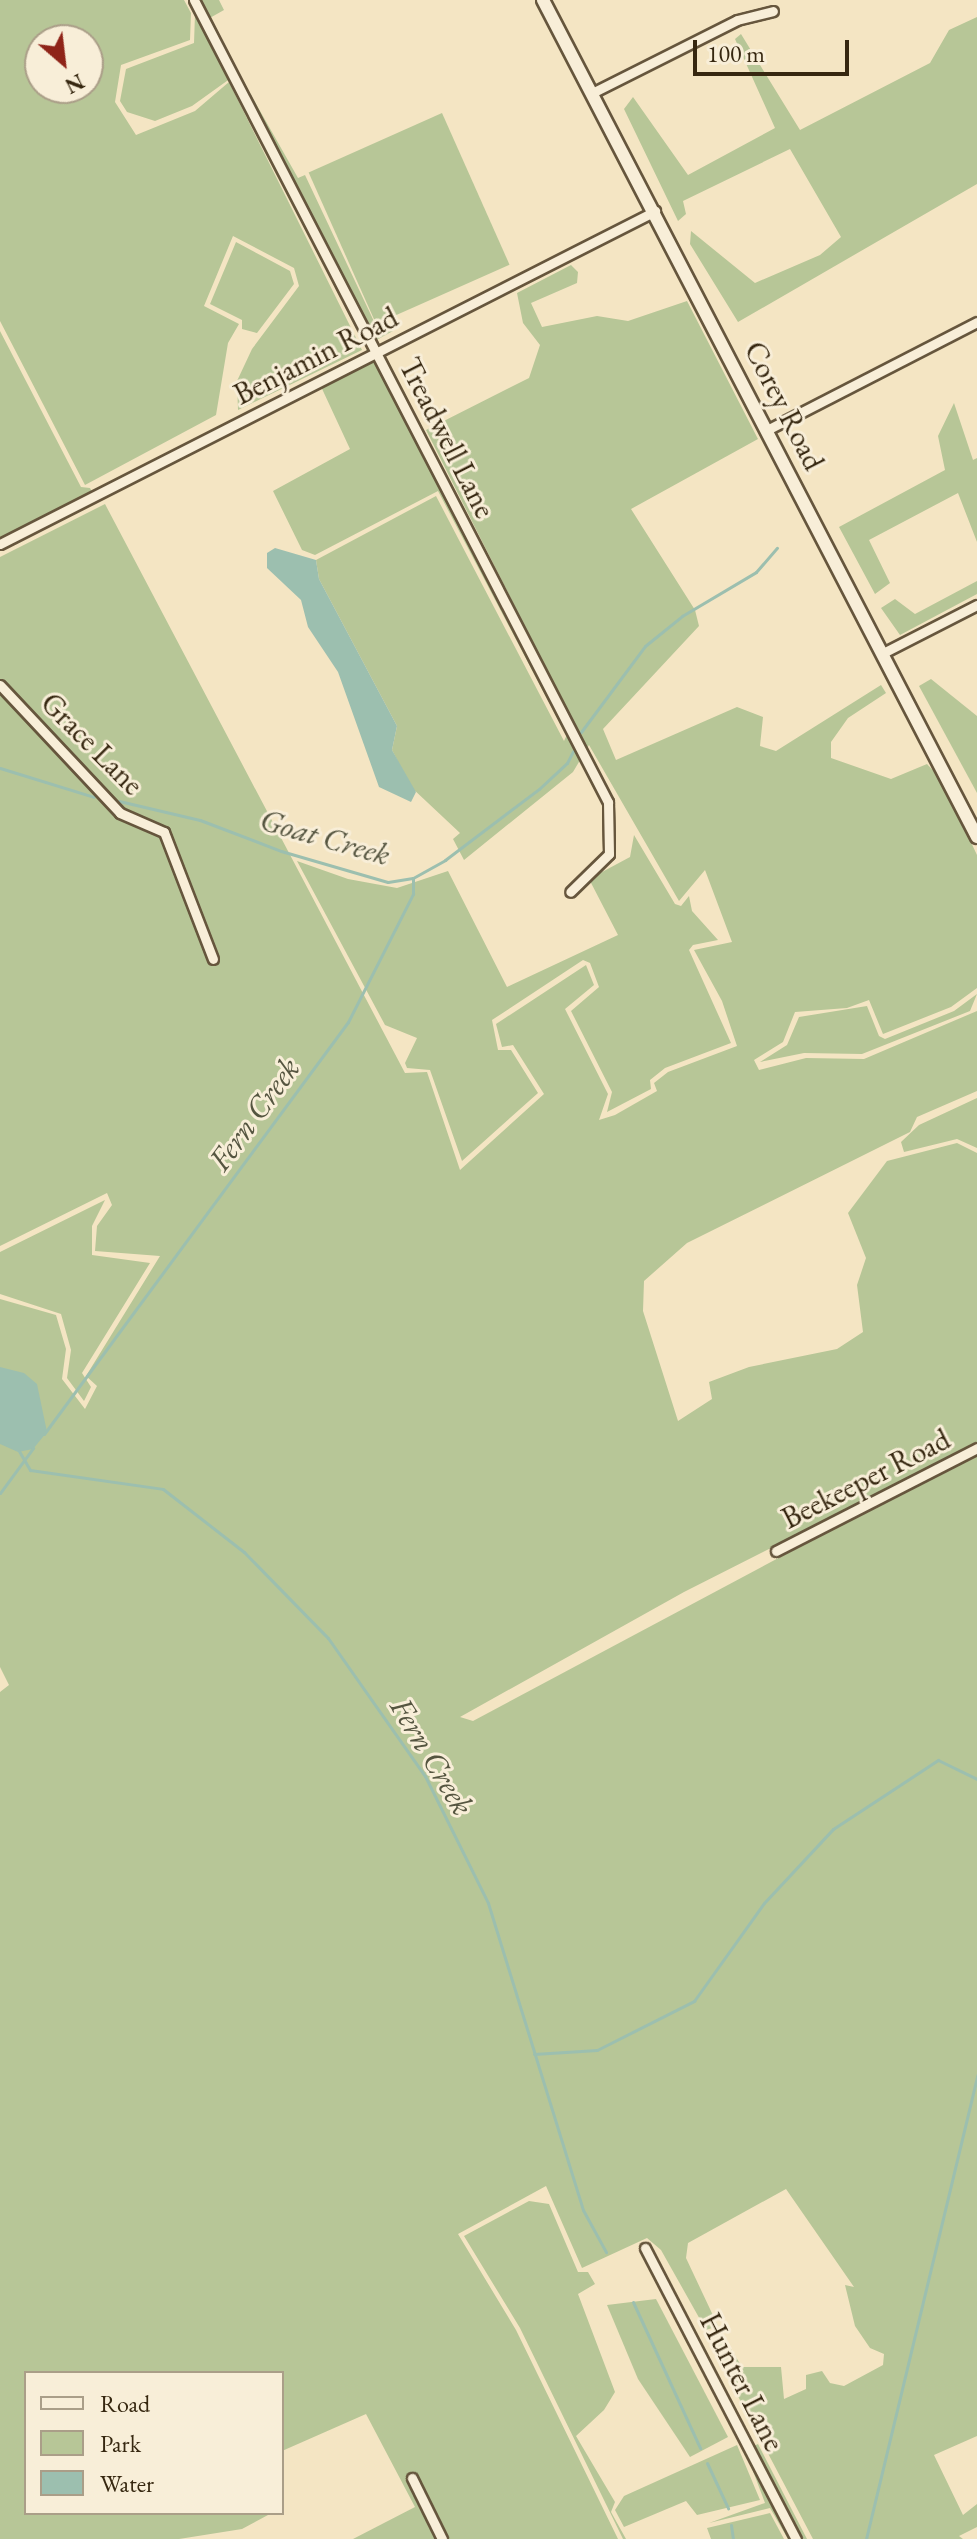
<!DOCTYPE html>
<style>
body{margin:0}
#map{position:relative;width:977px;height:2539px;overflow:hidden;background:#f4e5c3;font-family:"EB Garamond",serif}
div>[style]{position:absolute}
.green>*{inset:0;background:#b7c697;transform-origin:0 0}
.water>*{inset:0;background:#9cbfaf}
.stream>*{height:3px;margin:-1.5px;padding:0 1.5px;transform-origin:1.5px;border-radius:1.5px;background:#9cbfaf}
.roads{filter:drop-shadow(2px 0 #66563d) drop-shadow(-2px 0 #66563d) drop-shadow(0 2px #66563d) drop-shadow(0 -2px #66563d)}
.minor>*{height:9px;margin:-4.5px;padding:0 4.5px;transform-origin:4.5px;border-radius:4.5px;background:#f8eed8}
.tertiary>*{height:12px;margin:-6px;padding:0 6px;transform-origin:6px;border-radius:6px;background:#f8eed8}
span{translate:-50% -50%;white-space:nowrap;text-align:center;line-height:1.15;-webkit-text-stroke:6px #f8eed8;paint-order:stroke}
.street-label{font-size:30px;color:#362710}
.water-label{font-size:32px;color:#555540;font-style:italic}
.legend{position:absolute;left:24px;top:2371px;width:260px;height:144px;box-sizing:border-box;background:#f8eed8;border:2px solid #aa9e88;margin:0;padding:10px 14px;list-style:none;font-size:24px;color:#362710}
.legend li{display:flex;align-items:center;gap:16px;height:40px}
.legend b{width:40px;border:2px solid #aa9e88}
.north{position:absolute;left:24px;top:24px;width:80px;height:80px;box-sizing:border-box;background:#f8eed8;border:2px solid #aa9e88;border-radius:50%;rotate:152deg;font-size:22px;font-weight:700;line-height:32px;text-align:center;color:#362710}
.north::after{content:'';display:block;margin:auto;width:28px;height:36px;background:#8f2418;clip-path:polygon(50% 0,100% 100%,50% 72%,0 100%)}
.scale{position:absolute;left:693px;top:40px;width:156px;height:36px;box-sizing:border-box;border:4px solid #362710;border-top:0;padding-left:10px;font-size:24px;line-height:28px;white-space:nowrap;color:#362710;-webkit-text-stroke:6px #f8eed8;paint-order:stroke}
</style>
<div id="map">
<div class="green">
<i style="clip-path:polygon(evenodd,0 0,184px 0,191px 13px,190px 40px,121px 65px,115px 102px,136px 135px,195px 111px,229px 82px,362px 350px,238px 410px,237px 381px,252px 349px,299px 286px,294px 268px,233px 236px,204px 306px,239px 324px,228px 343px,216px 415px,85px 485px,0 321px,0 0,40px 40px,88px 40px,88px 88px,40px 88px,40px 40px)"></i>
<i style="clip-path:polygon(189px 0,219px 0,224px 10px,208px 19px,298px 178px,305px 175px,379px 332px,393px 331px,371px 343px,567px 723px,564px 731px,438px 491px,315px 555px,302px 550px,273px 491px,350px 449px,317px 378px,365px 354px,369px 344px,231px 78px,192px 106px,155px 121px,127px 112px,120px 101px,126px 69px,194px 43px,195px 14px)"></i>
<i style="clip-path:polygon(977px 17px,977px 184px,738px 322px,690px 244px,691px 231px,755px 283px,820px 255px,841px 237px,790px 149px,683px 201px,686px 214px,678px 221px,624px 109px,633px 97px,688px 175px,775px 128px,735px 39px,741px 34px,800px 130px,930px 63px,949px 30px)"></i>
<i style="left:442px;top:113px;width:166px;height:146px;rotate:66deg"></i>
<i style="clip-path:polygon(236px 242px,290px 271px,294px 284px,257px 333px,242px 329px,242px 320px,210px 304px)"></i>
<i style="clip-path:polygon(571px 265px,578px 272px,577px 283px,531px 303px,542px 327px,597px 316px,628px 321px,687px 301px,758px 439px,631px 509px,695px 610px,699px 626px,603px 729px,616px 760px,737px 707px,763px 717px,760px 746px,776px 751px,881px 685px,886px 693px,848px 718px,831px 742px,831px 758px,891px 779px,927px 764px,941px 779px,977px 855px,977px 988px,951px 1007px,883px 1034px,869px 1000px,847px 1008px,795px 1012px,783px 1042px,754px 1060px,759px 1070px,806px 1058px,864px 1059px,977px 1011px,977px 1091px,917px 1117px,910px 1132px,687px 1243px,644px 1281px,643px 1311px,678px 1421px,712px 1399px,709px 1382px,749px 1367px,837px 1349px,863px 1332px,857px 1285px,866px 1258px,848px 1213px,887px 1161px,957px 1143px,977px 1153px,977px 1444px,684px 1592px,460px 1717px,473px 1721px,977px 1452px,977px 2436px,934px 2455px,963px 2515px,977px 2504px,977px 2527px,959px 2536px,963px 2539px,813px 2539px,710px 2343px,723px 2336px,742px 2367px,781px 2367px,784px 2399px,806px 2389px,806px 2375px,822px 2371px,830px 2383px,844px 2386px,883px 2365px,884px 2354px,870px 2348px,855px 2326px,845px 2285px,854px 2287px,786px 2189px,688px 2243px,686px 2258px,718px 2326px,706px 2330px,661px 2250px,647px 2238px,582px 2268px,546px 2186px,458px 2234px,516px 2330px,618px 2539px,353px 2539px,415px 2507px,366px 2414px,282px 2451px,282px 2373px,26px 2373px,26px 2513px,268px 2515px,242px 2529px,179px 2539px,0 2539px,0 1692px,9px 1685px,0 1667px,0 1299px,56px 1315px,66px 1349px,62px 1379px,85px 1409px,97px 1386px,86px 1376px,160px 1256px,95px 1251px,97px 1226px,112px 1205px,107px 1193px,0 1246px,0 557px,105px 504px,405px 1073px,427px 1072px,460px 1170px,544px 1094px,513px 1045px,502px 1047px,496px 1024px,586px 965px,594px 985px,565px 1009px,608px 1094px,599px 1120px,615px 1115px,657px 1091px,654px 1083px,668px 1072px,737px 1046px,722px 1001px,694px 950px,732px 942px,705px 870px,679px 901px,589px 745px,573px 772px,464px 860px,453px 839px,460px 833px,411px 787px,392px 750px,397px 726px,319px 579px,316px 560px,436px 496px,564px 741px,573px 722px,426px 430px,529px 378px,540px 345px,523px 323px,517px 293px)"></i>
<i style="clip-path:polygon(0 331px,81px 487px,90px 488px,97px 502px,0 551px)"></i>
<i style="clip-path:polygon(954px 403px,973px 460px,977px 458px,977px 542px,958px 493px,869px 540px,890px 583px,875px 594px,839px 527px,945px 470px,938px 436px)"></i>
<i style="clip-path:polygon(977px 581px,977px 594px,900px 635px,881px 608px,895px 599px,915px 614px)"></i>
<i style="clip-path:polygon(931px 679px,977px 716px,977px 793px,919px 686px)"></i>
<i style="clip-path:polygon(634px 835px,675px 904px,681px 906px,689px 896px,692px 911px,718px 940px,693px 945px,689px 950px,731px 1043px,665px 1068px,650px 1080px,651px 1089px,607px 1112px,612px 1092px,571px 1011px,599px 987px,590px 963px,583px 960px,492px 1020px,498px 1050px,511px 1050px,538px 1093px,462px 1161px,430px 1070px,407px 1068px,405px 1063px,417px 1038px,385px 1025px,297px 861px,348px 879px,397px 888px,448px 871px,507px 987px,618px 935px,589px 879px,630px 857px)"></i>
<i style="clip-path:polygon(977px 994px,970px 1011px,862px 1054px,804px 1053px,760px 1062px,787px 1045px,799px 1017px,867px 1006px,879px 1036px,885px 1039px,954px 1011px)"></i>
<i style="clip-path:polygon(977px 1098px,977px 1148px,957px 1139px,904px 1152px,901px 1142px,919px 1125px)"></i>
<i style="clip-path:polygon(105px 1200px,92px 1226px,92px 1255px,150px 1263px,82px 1373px,91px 1387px,84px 1401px,67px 1378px,71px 1350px,61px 1314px,0 1294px,0 1252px)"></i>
<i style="clip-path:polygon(529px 2201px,549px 2204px,578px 2272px,588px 2272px,595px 2284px,578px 2294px,615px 2392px,604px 2410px,576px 2436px,615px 2502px,611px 2512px,626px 2539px,623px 2539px,520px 2328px,464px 2236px)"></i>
<i style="clip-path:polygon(656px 2299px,728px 2437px,690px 2457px,638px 2379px,607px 2305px)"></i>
<i style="clip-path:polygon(758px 2444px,807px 2539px,788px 2539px,770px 2508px,709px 2523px,765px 2503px,745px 2450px)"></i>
<i style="clip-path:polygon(737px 2445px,760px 2500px,697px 2515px,686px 2501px,624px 2527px,615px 2510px,624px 2496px)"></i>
<i style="clip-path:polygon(770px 2513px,784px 2539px,711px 2539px,707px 2528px)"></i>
</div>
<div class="water">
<i style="clip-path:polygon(275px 548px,316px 560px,319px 579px,397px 726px,392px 750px,416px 792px,411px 802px,379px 787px,338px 672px,308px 627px,301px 600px,267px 568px,267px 553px)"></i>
<i style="clip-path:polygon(0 1367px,24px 1373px,37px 1384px,47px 1432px,33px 1449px,18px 1452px,0 1444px)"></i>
</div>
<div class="stream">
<i style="left:581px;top:732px;width:107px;rotate:-53.3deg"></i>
<i style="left:645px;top:646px;width:48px;rotate:-39deg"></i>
<i style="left:682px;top:616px;width:86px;rotate:-30.7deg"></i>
<i style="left:756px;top:572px;width:32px;rotate:-49deg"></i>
<i style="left:0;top:768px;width:98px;rotate:17.1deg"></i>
<i style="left:119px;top:801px;width:83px;rotate:13.2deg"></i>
<i style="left:200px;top:820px;width:87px;rotate:20.9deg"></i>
<i style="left:281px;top:851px;width:111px;rotate:16.2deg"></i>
<i style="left:388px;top:882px;width:25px;rotate:-9deg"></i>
<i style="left:413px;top:878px;width:37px;rotate:-29deg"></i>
<i style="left:445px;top:860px;width:118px;rotate:-37.1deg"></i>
<i style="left:539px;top:789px;width:38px;rotate:-43deg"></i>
<i style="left:567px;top:763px;width:13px;rotate:-63deg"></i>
<i style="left:44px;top:1434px;width:512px;rotate:-53.58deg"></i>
<i style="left:348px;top:1022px;width:144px;rotate:-63.1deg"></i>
<i style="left:413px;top:894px;width:16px;rotate:-90deg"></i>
<i style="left:19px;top:1451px;width:22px;rotate:60deg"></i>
<i style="left:30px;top:1470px;width:134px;rotate:8.1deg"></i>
<i style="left:163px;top:1489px;width:103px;rotate:37.9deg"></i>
<i style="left:244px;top:1552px;width:120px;rotate:45.7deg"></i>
<i style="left:328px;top:1638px;width:169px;rotate:54.9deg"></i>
<i style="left:425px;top:1776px;width:142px;rotate:63.6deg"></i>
<i style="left:488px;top:1903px;width:321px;rotate:72.8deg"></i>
<i style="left:583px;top:2210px;width:48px;rotate:61.3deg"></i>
<i style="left:0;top:1493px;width:56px;rotate:-53.7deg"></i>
<i style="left:534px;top:2054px;width:63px;rotate:-3.6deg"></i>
<i style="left:597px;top:2050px;width:109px;rotate:-26.8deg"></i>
<i style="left:694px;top:2001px;width:120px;rotate:-54.5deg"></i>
<i style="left:764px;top:1903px;width:101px;rotate:-47deg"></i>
<i style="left:833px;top:1829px;width:126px;rotate:-33.3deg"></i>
<i style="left:938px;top:1760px;width:43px;rotate:26deg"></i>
<i style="left:633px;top:2302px;width:161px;rotate:65.3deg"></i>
<i style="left:707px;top:2463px;width:50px;rotate:65deg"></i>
<i style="left:731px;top:2525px;width:14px;rotate:82deg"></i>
<i style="left:866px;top:2539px;width:477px;rotate:-76.5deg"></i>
</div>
<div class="roads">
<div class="minor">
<i style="left:194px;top:0;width:903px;rotate:62.7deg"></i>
<i style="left:608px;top:802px;width:52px;rotate:88.9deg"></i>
<i style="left:609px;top:854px;width:54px;rotate:135.7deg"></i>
<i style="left:592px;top:93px;width:162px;rotate:-26.7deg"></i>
<i style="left:737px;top:20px;width:37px;rotate:-14deg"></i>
<i style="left:767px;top:430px;width:236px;rotate:-27.2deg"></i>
<i style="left:0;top:544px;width:735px;rotate:-26.95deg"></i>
<i style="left:883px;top:653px;width:106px;rotate:-27.1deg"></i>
<i style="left:0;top:685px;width:175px;rotate:46.8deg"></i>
<i style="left:120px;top:813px;width:48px;rotate:23.4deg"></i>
<i style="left:164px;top:832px;width:136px;rotate:68.9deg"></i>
<i style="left:776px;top:1551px;width:226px;rotate:-27.1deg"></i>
<i style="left:645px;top:2248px;width:328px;rotate:62.6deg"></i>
<i style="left:412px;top:2478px;width:68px;rotate:63.8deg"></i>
</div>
<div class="tertiary">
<i style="left:543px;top:0;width:943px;rotate:62.59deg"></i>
</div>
</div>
<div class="street-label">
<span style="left:316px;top:356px;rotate:-27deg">Benjamin Road</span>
<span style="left:784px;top:406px;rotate:63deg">Corey Road</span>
<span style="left:447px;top:438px;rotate:63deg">Treadwell Lane</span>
<span style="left:92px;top:744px;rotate:45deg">Grace Lane</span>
<span style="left:866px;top:1479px;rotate:-27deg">Beekeeper Road</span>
<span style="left:742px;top:2382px;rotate:63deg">Hunter Lane</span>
</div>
<div class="water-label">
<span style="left:325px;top:837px;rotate:16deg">Goat Creek</span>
<span style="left:254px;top:1114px;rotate:-54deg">Fern Creek</span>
<span style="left:432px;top:1756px;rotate:59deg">Fern Creek</span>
</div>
<ul class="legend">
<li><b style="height:10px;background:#f8eed8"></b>Road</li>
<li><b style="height:22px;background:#b7c697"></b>Park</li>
<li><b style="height:22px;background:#9cbfaf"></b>Water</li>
</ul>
<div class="north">N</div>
<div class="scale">100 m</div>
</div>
